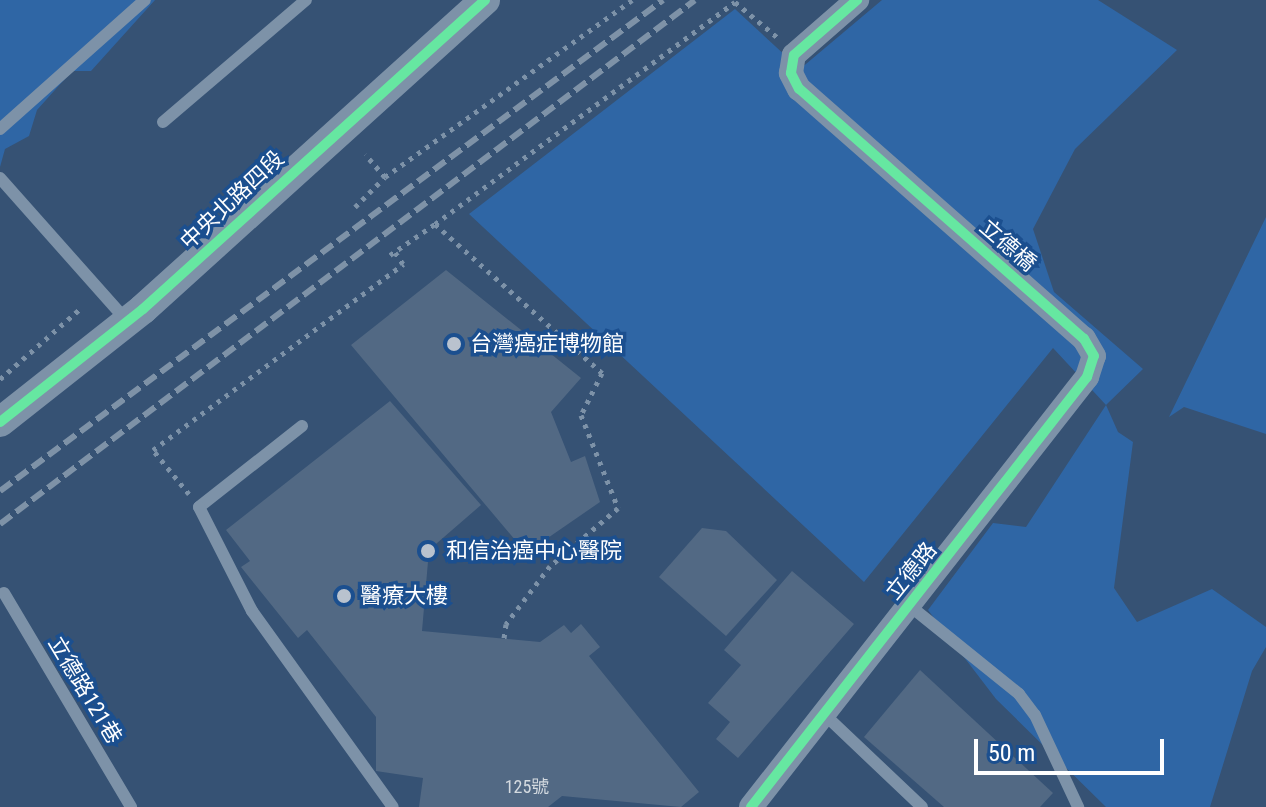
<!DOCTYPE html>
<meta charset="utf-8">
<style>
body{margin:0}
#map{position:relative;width:1266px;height:807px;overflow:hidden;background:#365274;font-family:"Roboto Condensed","Noto Sans TC",sans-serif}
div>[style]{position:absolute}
.green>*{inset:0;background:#2f66a5}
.building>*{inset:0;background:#526984}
.path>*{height:5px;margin-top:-2.5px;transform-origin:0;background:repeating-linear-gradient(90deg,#7d92a8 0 4px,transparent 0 10px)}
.service>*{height:12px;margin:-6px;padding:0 6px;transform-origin:6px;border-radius:6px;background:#7d92a8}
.minor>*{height:24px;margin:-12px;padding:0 12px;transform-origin:12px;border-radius:12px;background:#7d92a8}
.tertiary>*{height:30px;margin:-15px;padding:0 15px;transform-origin:15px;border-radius:15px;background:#7d92a8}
.rail>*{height:6px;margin-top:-3px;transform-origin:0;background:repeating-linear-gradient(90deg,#7e92a7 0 14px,transparent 0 20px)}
.cycleway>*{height:10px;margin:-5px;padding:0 5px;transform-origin:5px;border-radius:5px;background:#66e7a1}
.dots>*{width:22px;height:22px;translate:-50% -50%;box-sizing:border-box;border:4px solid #1b4f8f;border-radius:50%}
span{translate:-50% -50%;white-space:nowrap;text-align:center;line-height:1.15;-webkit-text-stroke:7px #1b4f8f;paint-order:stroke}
.number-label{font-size:18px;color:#d4dae0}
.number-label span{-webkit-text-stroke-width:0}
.street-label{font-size:22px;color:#fff}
.poi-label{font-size:22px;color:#fff}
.left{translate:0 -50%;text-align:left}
.scale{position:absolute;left:974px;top:739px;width:190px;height:36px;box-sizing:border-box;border:4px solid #fff;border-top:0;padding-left:10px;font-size:24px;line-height:28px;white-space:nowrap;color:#fff;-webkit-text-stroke:6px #1b4f8f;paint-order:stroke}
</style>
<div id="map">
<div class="green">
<i style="clip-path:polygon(0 0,155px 0,91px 71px,72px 71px,37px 110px,29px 136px,5px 149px,0 167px)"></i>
<i style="clip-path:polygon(882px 0,1098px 0,1177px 50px,1075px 149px,1033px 229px,1054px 292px,1143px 369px,1106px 405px,1118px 432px,1133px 442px,1114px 588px,1137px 622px,1212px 589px,1266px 627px,1266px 647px,1252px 671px,1210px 807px,1106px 807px,996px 699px,928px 610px,993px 523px,1026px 527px,1106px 405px,1053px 348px,864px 582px,469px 214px,735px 9px,800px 69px)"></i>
<i style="clip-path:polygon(1266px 217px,1266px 434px,1184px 407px,1169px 417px)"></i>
</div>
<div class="building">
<i style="clip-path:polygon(446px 270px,581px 378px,551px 412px,571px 462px,585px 456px,600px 502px,526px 553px,351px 345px)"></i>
<i style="clip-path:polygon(390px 401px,481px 505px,429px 550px,422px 631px,540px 642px,564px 625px,571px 633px,581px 624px,600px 647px,589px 656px,699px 792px,681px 807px,562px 796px,548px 807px,419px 807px,423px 778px,376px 771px,376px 717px,307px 630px,298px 638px,241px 567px,250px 561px,226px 530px)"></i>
<i style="clip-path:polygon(702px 528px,726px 531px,777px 580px,726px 636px,659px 577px)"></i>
<i style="clip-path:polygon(792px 571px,854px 624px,738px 758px,716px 739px,730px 722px,708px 703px,741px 665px,724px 650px)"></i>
<i style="clip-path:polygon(920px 670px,1053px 793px,1040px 807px,944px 807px,864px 737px)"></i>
</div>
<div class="path">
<i style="left:385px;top:177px;width:304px;rotate:-35.6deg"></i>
<i style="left:355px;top:207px;width:42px;rotate:-45deg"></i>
<i style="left:385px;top:177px;width:30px;rotate:-131deg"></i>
<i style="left:435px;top:224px;width:373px;rotate:-36.5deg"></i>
<i style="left:735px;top:2px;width:56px;rotate:39.9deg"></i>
<i style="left:390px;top:255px;width:55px;rotate:-34.6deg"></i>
<i style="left:435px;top:224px;width:224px;rotate:41.7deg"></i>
<i style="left:602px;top:373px;width:47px;rotate:116.6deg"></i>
<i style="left:581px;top:415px;width:100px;rotate:68.3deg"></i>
<i style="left:618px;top:508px;width:89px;rotate:139.5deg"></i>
<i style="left:550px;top:566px;width:73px;rotate:127.2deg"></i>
<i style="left:506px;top:624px;width:15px;rotate:98deg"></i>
<i style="left:0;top:379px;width:106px;rotate:-41.2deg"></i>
<i style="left:189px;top:494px;width:57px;rotate:-129.3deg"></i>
<i style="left:153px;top:450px;width:312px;rotate:-36.6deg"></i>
<i style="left:403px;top:264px;width:14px;rotate:-124deg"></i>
</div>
<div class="service">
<i style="left:163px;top:122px;width:188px;rotate:-40.5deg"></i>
<i style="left:0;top:129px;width:194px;rotate:-41.7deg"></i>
<i style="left:0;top:178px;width:193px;rotate:48.4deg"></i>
<i style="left:302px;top:426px;width:131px;rotate:141.8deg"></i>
<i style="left:199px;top:507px;width:117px;rotate:63deg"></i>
<i style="left:252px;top:611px;width:241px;rotate:54.3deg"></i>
<i style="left:4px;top:593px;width:249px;rotate:59.3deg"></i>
<i style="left:910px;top:606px;width:140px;rotate:38.9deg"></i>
<i style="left:1019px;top:694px;width:26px;rotate:53deg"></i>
<i style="left:1035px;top:715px;width:102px;rotate:64.9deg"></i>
<i style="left:824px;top:714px;width:135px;rotate:43.5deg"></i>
</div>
<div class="minor">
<i style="left:751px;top:807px;width:546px;rotate:-52deg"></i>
<i style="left:1087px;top:377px;width:22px;rotate:-72deg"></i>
<i style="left:1094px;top:356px;width:20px;rotate:-120deg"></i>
<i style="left:1084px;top:339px;width:379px;rotate:-138.7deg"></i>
<i style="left:799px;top:89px;width:18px;rotate:-117deg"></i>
<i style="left:791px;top:73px;width:18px;rotate:-81deg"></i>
<i style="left:794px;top:55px;width:84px;rotate:-41.1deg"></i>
</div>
<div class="tertiary">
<i style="left:0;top:422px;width:182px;rotate:-38.3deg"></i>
<i style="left:143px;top:309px;width:461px;rotate:-42.1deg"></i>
</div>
<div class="rail">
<i style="left:0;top:491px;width:825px;rotate:-36.52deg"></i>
<i style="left:0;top:524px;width:870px;rotate:-37.01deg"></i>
</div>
<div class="cycleway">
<i style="left:0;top:422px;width:182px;rotate:-38.3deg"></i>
<i style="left:143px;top:309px;width:461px;rotate:-42.1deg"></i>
<i style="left:751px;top:807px;width:546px;rotate:-52deg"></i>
<i style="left:1087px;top:377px;width:22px;rotate:-72deg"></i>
<i style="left:1094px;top:356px;width:20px;rotate:-120deg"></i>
<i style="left:1084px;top:339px;width:379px;rotate:-138.7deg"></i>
<i style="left:799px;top:89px;width:18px;rotate:-117deg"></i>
<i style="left:791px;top:73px;width:18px;rotate:-81deg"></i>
<i style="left:794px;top:55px;width:84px;rotate:-41.1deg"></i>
</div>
<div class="dots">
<i style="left:454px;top:344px;background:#b9c2ce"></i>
<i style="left:428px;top:551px;background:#b9c2ce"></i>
<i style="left:344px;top:596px;background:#b9c2ce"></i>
</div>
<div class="number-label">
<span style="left:527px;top:787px">125號</span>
</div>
<div class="street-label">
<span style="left:232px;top:200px;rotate:-43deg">中央北路四段</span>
<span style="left:1008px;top:245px;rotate:41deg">立德橋</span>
<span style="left:911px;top:571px;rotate:-51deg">立德路</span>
<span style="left:85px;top:690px;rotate:59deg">立德路121巷</span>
</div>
<div class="poi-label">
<span class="left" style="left:470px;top:344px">台灣癌症博物館</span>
<span class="left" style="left:446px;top:551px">和信治癌中心醫院</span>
<span class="left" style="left:360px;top:596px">醫療大樓</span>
</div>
<div class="scale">50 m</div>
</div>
